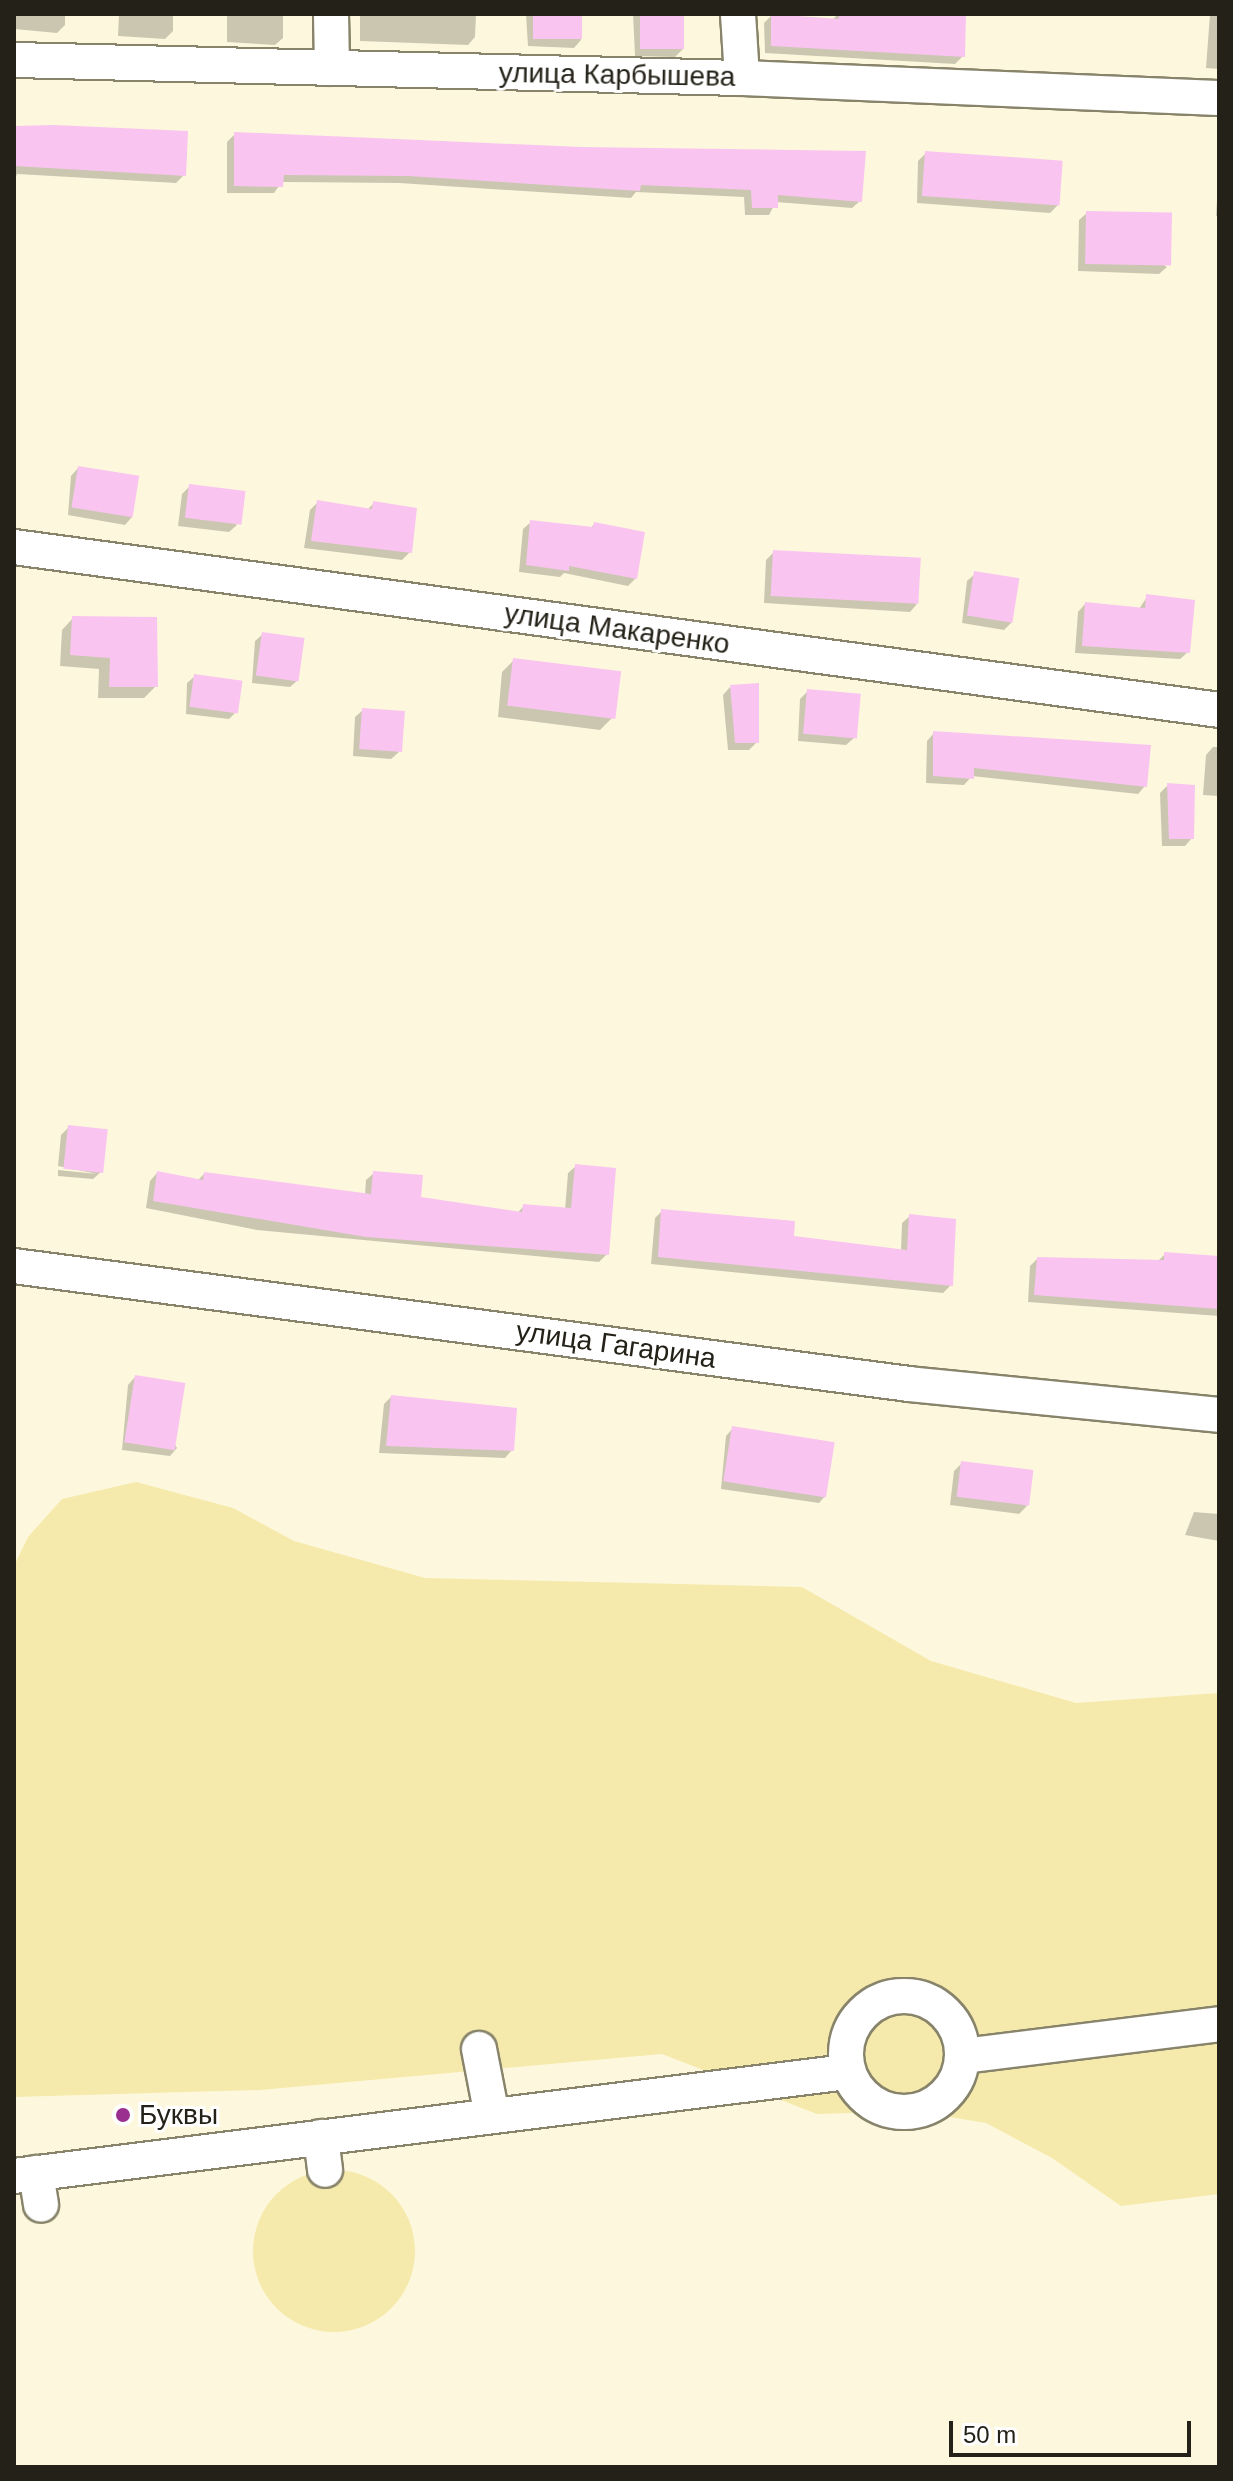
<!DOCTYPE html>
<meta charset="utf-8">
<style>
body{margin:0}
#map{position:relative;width:1233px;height:2481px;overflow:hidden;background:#fdf8dd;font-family:Arial,sans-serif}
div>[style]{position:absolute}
.green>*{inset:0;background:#f5eaab}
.round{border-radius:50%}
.shadow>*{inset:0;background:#0003}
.building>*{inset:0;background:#f9c5f0;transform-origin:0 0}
.roads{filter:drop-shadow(2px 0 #88846b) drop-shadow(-2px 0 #88846b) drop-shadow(0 2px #88846b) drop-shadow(0 -2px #88846b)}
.street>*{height:34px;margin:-17px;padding:0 17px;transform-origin:17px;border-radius:17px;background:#fff}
.street>.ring{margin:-17px;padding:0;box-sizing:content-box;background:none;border:34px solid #fff;border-radius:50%}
.dots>*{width:22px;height:22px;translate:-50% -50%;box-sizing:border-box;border:4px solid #fff;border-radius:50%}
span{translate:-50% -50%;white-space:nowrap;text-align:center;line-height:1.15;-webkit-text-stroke:6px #fff;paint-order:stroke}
.street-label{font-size:28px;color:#242218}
.poi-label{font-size:28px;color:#242218}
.left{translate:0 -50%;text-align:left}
.frame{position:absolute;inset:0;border:16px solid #242218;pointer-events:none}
.scale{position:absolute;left:949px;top:2421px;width:242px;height:36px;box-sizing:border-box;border:4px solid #242218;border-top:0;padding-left:10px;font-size:24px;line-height:28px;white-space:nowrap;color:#242218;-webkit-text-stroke:6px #fff;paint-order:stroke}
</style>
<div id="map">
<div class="green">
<i style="clip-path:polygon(136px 1482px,233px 1508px,294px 1541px,425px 1578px,802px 1587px,931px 1661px,1076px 1703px,1219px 1693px,1219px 2194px,1121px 2206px,1052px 2158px,986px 2123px,913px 2111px,817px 2114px,662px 2054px,260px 2090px,14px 2097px,14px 1566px,28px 1537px,62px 1499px)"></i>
<i class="round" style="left:253px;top:2170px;width:162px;height:162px"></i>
</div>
<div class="shadow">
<i style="clip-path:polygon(14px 14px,65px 14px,65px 25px,57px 33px,14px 29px)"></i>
<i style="clip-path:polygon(119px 14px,173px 14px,173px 31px,165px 39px,118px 36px)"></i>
<i style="clip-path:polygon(227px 14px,283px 14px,283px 38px,275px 45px,227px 42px)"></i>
<i style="clip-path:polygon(360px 14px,476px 14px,475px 37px,468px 45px,360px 41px)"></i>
<i style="clip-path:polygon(526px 14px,580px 14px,581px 40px,574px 48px,528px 46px)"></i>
<i style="clip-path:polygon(633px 14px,682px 14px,683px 49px,675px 57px,635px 56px)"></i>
<i style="clip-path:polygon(838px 14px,964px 14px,963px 56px,955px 64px,765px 53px,764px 23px,772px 15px,832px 20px)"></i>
<i style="clip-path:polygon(1210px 14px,1219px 14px,1219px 69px,1206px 68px)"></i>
<i style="clip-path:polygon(14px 128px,184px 175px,176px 183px,17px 174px,14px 182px)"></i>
<i style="clip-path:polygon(235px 134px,860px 201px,852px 208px,776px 202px,769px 215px,745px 215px,744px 197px,636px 192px,631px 198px,399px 183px,282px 182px,274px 193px,227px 193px,227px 142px)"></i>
<i style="clip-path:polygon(926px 153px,1058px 205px,1050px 213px,917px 203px,918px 161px)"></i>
<i style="clip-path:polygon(1219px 167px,1219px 216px,1216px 216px)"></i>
<i style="clip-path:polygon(1087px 213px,1167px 267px,1159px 274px,1078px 271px,1079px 220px)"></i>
<i style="clip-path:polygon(78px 468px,132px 517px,125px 525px,68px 515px,71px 476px)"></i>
<i style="clip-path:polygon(190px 486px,237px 525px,229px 532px,178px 526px,182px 494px)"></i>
<i style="clip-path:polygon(318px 502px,367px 510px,374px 503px,410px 552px,402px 560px,304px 548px,310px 510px)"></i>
<i style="clip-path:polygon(531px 522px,590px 529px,594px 524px,636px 578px,628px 586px,564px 573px,560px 577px,519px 572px,523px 529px)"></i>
<i style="clip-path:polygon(774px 552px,917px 604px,910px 612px,764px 603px,766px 560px)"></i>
<i style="clip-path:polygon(975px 574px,1012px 622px,1004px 630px,962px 623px,967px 581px)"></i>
<i style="clip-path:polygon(1147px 597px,1188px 652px,1180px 659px,1075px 653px,1078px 612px,1085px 604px,1139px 609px)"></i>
<i style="clip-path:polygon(73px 618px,156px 686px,144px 698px,98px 698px,99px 669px,60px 666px,62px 630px)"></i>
<i style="clip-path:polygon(263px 634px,298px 680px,290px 687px,252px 683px,255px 641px)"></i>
<i style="clip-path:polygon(514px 660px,612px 718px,600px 730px,498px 717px,502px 672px)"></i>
<i style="clip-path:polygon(195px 676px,237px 711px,229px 719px,186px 714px,187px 683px)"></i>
<i style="clip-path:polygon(730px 687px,757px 742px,749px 750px,728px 750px,723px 695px)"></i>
<i style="clip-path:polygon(808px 691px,854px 738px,846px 745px,798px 741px,800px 699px)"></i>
<i style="clip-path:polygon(363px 710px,399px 752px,391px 759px,353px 756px,355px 717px)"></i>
<i style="clip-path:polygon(934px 733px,1145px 786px,1138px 794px,972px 776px,964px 785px,926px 783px,927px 741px)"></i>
<i style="clip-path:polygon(1213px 747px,1219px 747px,1219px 796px,1203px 795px,1206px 755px)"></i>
<i style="clip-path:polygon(1168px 785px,1192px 838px,1185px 846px,1162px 846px,1160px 793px)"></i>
<i style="clip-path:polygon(69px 1127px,101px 1172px,93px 1179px,58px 1176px,58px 1170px,97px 1174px,58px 1166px,61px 1135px)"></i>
<i style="clip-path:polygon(576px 1166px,607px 1254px,599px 1262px,257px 1230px,146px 1208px,150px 1181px,157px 1173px,197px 1181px,204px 1174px,365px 1195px,366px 1180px,374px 1173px,419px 1199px,517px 1213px,524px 1206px,565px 1210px,568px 1173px)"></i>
<i style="clip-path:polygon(662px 1211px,792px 1238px,901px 1251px,902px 1223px,910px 1216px,951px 1285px,943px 1293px,651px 1264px,655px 1218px)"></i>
<i style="clip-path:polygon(1165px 1254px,1219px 1259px,1219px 1316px,1028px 1302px,1030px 1266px,1037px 1259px,1157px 1262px)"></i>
<i style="clip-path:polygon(135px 1377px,177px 1448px,170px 1456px,122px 1450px,128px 1385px)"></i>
<i style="clip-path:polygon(391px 1397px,512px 1450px,505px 1458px,379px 1453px,384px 1404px)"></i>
<i style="clip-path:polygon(733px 1428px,826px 1495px,819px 1503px,721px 1489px,726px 1436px)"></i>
<i style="clip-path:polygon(961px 1464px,1027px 1506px,1019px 1514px,950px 1505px,954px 1471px)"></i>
<i style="clip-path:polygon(1194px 1512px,1219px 1514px,1219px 1541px,1185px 1535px)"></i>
</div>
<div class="building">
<i style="left:533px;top:14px;width:49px;height:25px"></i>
<i style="left:640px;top:14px;width:44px;height:35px"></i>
<i style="clip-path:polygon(771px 14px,839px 19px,839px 14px,966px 14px,965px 57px,771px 46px)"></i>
<i style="clip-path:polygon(54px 125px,188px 131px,186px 176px,14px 166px,14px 126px)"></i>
<i style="clip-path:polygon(234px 132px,581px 147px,866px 151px,862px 202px,778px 195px,778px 208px,752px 208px,751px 190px,641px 185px,640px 191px,408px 176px,284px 175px,283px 187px,234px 186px)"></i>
<i style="left:925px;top:151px;width:138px;height:45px;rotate:4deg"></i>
<i style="left:1086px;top:211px;width:86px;height:53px;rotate:1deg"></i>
<i style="left:78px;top:466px;width:62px;height:42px;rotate:9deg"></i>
<i style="left:189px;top:484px;width:57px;height:34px;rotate:7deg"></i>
<i style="clip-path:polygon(317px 500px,372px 509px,373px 501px,417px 508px,412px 553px,311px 541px)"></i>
<i style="clip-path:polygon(530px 520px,593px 527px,594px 522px,645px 532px,637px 579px,569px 566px,569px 571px,526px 565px)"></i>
<i style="left:773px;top:550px;width:148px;height:46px;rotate:3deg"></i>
<i style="left:974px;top:571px;width:46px;height:45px;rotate:9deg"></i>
<i style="clip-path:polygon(1146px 594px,1195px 600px,1190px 653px,1082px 646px,1085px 602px,1145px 608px)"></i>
<i style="clip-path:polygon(72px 616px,157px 617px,158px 687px,109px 687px,110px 658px,70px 655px)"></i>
<i style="left:262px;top:632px;width:43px;height:44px;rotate:8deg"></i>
<i style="left:513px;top:658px;width:109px;height:48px;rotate:7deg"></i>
<i style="left:194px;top:674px;width:49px;height:33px;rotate:8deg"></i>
<i style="clip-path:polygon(759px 683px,759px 743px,735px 743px,730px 685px)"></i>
<i style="left:807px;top:689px;width:54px;height:45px;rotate:5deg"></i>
<i style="left:362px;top:708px;width:43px;height:41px;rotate:4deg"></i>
<i style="clip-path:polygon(933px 731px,1151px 745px,1147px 787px,974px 768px,974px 779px,933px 776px)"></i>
<i style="clip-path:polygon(1167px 783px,1195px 785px,1194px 839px,1169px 839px)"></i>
<i style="left:68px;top:1125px;width:40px;height:44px;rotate:6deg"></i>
<i style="clip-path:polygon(575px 1164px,616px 1168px,609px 1255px,366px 1237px,153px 1201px,157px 1171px,203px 1180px,204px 1172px,371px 1194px,373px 1171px,423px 1175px,421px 1197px,522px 1212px,523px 1204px,571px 1208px)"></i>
<i style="clip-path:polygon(661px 1209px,795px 1221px,794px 1236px,907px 1250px,909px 1214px,956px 1219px,953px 1286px,658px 1257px)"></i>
<i style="clip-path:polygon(1164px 1252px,1219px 1256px,1219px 1309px,1034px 1295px,1037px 1257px,1164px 1260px)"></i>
<i style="left:135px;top:1375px;width:51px;height:68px;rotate:9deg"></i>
<i style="clip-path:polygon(391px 1395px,517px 1408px,514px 1451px,386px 1446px)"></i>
<i style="left:732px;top:1426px;width:104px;height:56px;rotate:9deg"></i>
<i style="left:961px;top:1461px;width:73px;height:36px;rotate:7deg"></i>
</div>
<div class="roads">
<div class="street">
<i style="left:331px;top:14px;width:54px;rotate:88.9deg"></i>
<i style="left:738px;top:14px;width:64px;rotate:86.4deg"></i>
<i style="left:14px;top:60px;width:728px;rotate:1.42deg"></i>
<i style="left:742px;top:78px;width:477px;rotate:2.4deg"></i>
<i style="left:14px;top:547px;width:1216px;rotate:7.7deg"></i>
<i style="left:14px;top:1266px;width:903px;rotate:7.51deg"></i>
<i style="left:909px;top:1384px;width:312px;rotate:5.7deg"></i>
<i class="ring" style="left:846px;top:1996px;width:82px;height:82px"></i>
<i style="left:479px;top:2049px;width:68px;rotate:79deg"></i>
<i style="left:963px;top:2056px;width:258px;rotate:-7.1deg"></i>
<i style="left:321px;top:2137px;width:33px;rotate:83deg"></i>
<i style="left:36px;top:2173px;width:32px;rotate:81deg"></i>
<i style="left:14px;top:2176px;width:839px;rotate:-7.12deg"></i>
</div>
</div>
<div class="dots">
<i style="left:123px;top:2115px;background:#9b2f90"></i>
</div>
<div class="street-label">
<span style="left:617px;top:75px;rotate:1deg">улица Карбышева</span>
<span style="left:617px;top:629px;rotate:8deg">улица Макаренко</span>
<span style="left:616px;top:1345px;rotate:8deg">улица Гагарина</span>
</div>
<div class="poi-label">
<span class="left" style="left:139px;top:2115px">Буквы</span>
</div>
<div class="frame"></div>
<div class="scale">50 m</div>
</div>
